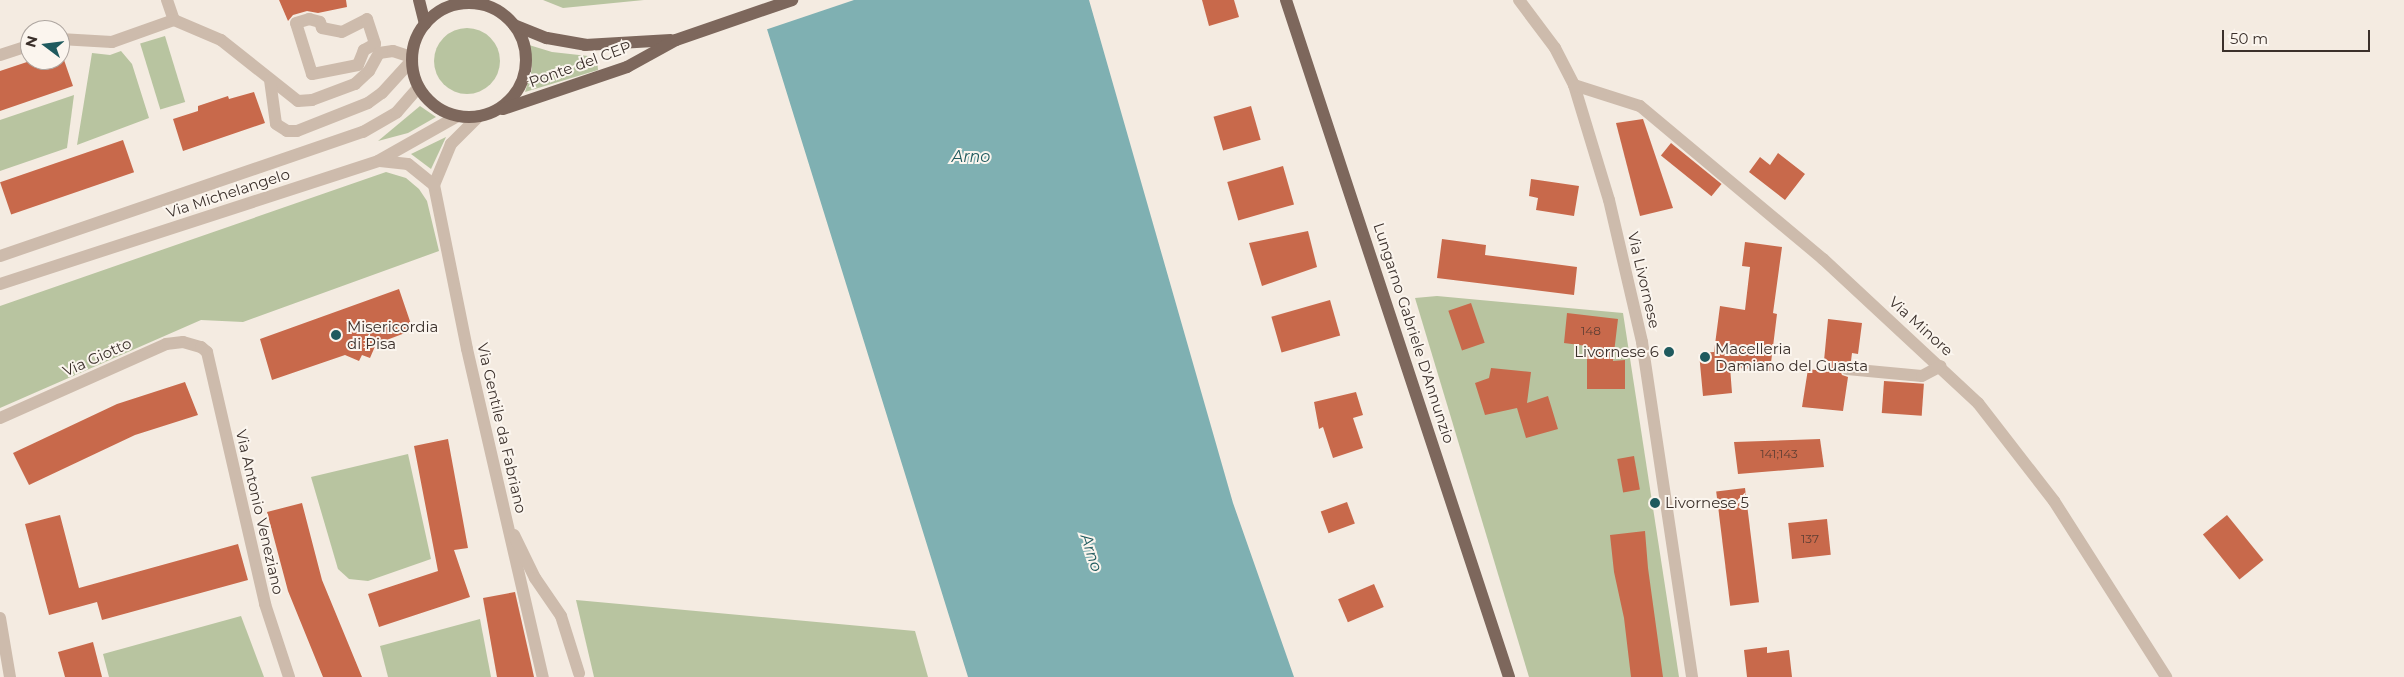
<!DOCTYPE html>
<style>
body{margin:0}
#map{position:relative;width:2404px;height:677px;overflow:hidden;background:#f4ebe1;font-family:Montserrat,sans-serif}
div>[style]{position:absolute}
.green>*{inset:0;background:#b8c4a0;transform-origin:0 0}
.round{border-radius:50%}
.water>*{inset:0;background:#7fb0b2}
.pier>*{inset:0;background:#f4ebe1}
.building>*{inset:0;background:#c8694b;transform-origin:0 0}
.minor>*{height:12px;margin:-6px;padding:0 6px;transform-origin:6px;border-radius:6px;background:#cdbbac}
.major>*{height:12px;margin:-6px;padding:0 6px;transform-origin:6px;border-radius:6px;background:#7d675c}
.major>.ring{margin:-6px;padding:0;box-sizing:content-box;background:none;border:12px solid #7d675c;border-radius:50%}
.dots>*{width:14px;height:14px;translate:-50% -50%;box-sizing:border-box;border:2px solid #fbf5ee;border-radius:50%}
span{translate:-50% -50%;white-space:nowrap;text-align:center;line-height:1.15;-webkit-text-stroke:4px #fbf5ee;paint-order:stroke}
.number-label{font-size:12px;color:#5e3e33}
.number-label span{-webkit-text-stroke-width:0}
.street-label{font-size:15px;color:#3b302b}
.poi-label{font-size:15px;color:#3b302b}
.left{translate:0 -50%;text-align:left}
.right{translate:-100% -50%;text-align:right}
.water-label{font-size:16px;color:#1f5a5e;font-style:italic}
.north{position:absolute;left:20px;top:20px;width:50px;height:50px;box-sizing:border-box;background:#fbf5ee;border:1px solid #aea6a0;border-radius:50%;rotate:285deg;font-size:14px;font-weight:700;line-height:20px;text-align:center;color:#3b302b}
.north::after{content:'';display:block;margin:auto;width:18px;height:22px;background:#1f5a5e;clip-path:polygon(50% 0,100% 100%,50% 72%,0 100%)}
.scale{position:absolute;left:2222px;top:30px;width:148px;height:22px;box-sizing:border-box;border:2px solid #3b302b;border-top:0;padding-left:6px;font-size:15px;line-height:18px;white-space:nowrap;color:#3b302b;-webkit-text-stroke:4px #fbf5ee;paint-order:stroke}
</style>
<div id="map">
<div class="green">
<i style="clip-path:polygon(543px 0,644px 0,563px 8px)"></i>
<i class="round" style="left:434px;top:28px;width:66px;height:66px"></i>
<i style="left:165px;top:36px;width:69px;height:26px;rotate:73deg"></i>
<i style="clip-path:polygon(529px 45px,552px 52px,597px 57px,598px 70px,525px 92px,532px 69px)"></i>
<i style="clip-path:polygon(121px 51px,132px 64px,149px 118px,77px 145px,92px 53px,110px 55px)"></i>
<i style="clip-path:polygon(74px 95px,67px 148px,0 171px,0 120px)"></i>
<i style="clip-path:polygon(420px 106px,436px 117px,408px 133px,378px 141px)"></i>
<i style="clip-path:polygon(446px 137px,431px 169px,411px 154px)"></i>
<i style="clip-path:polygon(386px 172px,406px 178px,419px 189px,427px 201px,439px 251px,243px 322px,201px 320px,0 408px,0 306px)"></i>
<i style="clip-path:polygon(1437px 296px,1623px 313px,1679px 677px,1529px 677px,1415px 298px)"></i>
<i style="clip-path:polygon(408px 454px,431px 559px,368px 581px,349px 579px,338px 569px,311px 477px)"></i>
<i style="clip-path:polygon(576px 600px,915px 631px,928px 677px,594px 677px)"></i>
<i style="clip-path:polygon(241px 616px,264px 677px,109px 677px,103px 654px)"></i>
<i style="clip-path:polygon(480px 619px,491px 677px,388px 677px,380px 646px)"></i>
</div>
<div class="water">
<i style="clip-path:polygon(758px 0,1089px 0,1233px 503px,1294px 677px,968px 677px)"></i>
</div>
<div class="pier">
<i style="clip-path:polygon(756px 0,854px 0,765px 30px)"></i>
</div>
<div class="building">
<i style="clip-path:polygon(279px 0,346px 0,347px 7px,318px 13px,307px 11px,293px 15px,288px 21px)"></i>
<i style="clip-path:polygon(1202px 0,1234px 0,1239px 17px,1209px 26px)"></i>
<i style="clip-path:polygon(33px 60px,64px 60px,73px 86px,0 111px,0 71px)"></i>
<i style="clip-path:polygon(254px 92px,265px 123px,183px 151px,173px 119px,198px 111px,198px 106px,228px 96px,229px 99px)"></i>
<i style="left:1251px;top:106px;width:35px;height:39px;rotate:74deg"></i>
<i style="clip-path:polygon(1643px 119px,1673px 208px,1640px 216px,1616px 123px)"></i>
<i style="left:123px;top:140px;width:34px;height:130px;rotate:71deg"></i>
<i style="left:1671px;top:143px;width:65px;height:16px;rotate:39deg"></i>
<i style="clip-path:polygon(1778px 153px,1805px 174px,1785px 200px,1749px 172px,1760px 157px,1770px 165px)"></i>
<i style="left:1283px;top:166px;width:40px;height:58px;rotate:74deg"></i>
<i style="clip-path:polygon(1531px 179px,1579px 186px,1574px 216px,1536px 210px,1538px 198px,1529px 196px)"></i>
<i style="clip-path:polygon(1308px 231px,1317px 267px,1262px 286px,1249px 243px)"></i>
<i style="clip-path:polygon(1442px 239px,1486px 245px,1485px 255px,1577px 267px,1574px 295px,1437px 278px)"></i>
<i style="clip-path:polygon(1745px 242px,1782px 247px,1773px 313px,1777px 314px,1770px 371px,1730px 367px,1732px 393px,1703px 396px,1699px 353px,1714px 352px,1720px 306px,1745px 310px,1750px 267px,1742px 266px)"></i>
<i style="clip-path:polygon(399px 289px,413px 330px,376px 344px,370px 358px,362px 355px,359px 361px,345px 355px,272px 380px,260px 339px)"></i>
<i style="left:1330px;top:300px;width:37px;height:61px;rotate:74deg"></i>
<i style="left:1471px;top:303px;width:42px;height:24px;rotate:71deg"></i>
<i style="clip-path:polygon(1567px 313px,1618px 319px,1613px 361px,1625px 360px,1625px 389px,1587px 389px,1587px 346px,1564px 343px)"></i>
<i style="clip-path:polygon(1828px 319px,1862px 323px,1858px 354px,1852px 353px,1851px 361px,1843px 362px,1839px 368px,1842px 375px,1848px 377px,1843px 411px,1802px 407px,1808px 369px,1823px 371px)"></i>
<i style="clip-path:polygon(1491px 368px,1531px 372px,1527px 403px,1548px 396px,1558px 429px,1526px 438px,1517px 408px,1485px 415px,1475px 383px,1489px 378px)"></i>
<i style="left:1884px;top:381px;width:40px;height:32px;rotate:4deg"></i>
<i style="clip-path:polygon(185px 382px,198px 415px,135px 435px,29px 485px,13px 453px,117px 404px)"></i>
<i style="clip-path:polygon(1356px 392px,1363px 415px,1353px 418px,1363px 448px,1333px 458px,1323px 427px,1319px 429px,1314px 402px)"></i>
<i style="clip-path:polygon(448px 439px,468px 548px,454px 550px,470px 597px,379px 627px,368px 594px,438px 571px,414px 446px)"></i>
<i style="clip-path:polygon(1820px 439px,1824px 467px,1738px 474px,1734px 442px)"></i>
<i style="left:1634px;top:456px;width:34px;height:17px;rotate:80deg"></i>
<i style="left:1745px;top:488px;width:115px;height:29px;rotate:83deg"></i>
<i style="left:1347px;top:502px;width:23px;height:28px;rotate:70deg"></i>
<i style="clip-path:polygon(302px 503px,322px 580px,362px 677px,323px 677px,288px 591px,267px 512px)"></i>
<i style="clip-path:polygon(60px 515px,79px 588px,238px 544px,248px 580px,102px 620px,97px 602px,49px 615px,25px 524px)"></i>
<i style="left:2227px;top:515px;width:58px;height:31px;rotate:51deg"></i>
<i style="left:1827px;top:519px;width:36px;height:39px;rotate:84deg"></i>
<i style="clip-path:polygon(1645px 531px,1648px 568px,1663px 677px,1631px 677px,1624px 618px,1614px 572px,1610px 535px)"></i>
<i style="left:1374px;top:584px;width:25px;height:39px;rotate:67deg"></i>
<i style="clip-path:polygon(515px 592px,531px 663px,534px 677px,497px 677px,483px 598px)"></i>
<i style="clip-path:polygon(93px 642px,102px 677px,65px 677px,58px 652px)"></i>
<i style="clip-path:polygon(1767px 647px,1767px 653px,1789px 650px,1792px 677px,1747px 677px,1744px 650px)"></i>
</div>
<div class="minor">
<i style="left:167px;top:0;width:21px;rotate:71deg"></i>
<i style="left:1519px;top:0;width:60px;rotate:53.1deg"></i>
<i style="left:1555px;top:48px;width:42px;rotate:62.8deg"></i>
<i style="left:1574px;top:85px;width:120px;rotate:73.1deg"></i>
<i style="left:1609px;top:200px;width:146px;rotate:76.9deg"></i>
<i style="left:1642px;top:342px;width:339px;rotate:81.5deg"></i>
<i style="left:309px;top:19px;width:11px;rotate:15deg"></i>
<i style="left:320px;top:22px;width:6px;rotate:72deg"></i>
<i style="left:322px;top:28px;width:20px;rotate:11deg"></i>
<i style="left:342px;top:32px;width:28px;rotate:-27deg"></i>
<i style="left:367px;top:19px;width:26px;rotate:72deg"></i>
<i style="left:375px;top:44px;width:13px;rotate:151deg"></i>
<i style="left:364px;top:50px;width:16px;rotate:112deg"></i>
<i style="left:358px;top:65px;width:47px;rotate:168.9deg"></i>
<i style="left:312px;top:74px;width:53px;rotate:-107.4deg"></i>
<i style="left:296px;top:23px;width:14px;rotate:-17deg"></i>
<i style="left:174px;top:20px;width:51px;rotate:23.1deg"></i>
<i style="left:221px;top:40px;width:98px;rotate:38.4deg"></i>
<i style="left:298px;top:101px;width:14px;rotate:-4deg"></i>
<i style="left:312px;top:100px;width:46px;rotate:-20.4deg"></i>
<i style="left:355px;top:84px;width:19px;rotate:-43deg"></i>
<i style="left:369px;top:71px;width:21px;rotate:-61deg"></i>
<i style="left:379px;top:53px;width:14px;rotate:-8deg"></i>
<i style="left:393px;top:51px;width:20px;rotate:18deg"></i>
<i style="left:60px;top:39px;width:52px;rotate:3.3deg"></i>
<i style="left:112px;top:42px;width:66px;rotate:-19.5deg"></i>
<i style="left:0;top:55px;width:32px;rotate:-18deg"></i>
<i style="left:270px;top:80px;width:44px;rotate:82.2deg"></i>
<i style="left:276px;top:124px;width:13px;rotate:32deg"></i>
<i style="left:287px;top:131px;width:10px"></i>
<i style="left:297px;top:131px;width:76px;rotate:-21.5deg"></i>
<i style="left:368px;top:103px;width:17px;rotate:-36deg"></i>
<i style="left:382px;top:93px;width:45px;rotate:-47.7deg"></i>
<i style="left:1574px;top:85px;width:69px;rotate:17.7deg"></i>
<i style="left:1640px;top:106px;width:239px;rotate:39.9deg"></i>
<i style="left:1823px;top:259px;width:212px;rotate:42.9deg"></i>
<i style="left:1978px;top:403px;width:124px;rotate:52.2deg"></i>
<i style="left:2054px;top:501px;width:209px;rotate:57.5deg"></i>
<i style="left:479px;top:116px;width:40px;rotate:135deg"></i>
<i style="left:451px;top:144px;width:44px;rotate:112.5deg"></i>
<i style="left:434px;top:185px;width:167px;rotate:78.6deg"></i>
<i style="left:467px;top:349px;width:337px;rotate:77deg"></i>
<i style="left:380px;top:161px;width:28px;rotate:6deg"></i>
<i style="left:408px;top:164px;width:33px;rotate:39deg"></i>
<i style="left:0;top:256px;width:384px;rotate:-18.9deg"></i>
<i style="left:363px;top:132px;width:39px;rotate:-30deg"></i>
<i style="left:397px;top:112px;width:33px;rotate:-49deg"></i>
<i style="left:0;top:284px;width:398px;rotate:-18deg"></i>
<i style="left:378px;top:161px;width:92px;rotate:-29.4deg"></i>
<i style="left:1847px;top:369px;width:75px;rotate:5.3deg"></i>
<i style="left:1922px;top:376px;width:21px;rotate:-28deg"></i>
<i style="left:0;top:418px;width:182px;rotate:-24deg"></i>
<i style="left:166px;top:344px;width:17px;rotate:-7deg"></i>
<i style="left:183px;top:342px;width:19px;rotate:16deg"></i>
<i style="left:201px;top:347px;width:8px;rotate:40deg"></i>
<i style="left:207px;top:352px;width:259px;rotate:77deg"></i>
<i style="left:265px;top:604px;width:77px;rotate:71.8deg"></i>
<i style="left:514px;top:535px;width:48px;rotate:64deg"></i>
<i style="left:535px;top:578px;width:46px;rotate:55.6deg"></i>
<i style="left:561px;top:616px;width:60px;rotate:72.5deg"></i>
<i style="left:0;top:618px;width:60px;rotate:80.4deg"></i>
</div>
<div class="major">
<i style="left:419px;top:0;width:25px;rotate:76deg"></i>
<i style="left:1286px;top:0;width:713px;rotate:71.77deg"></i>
<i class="ring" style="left:412px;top:3px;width:102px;height:102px"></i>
<i style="left:514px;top:25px;width:35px;rotate:22deg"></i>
<i style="left:547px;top:38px;width:39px;rotate:10deg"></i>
<i style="left:585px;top:45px;width:86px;rotate:-3.3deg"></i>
<i style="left:503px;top:109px;width:131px;rotate:-18.7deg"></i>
<i style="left:627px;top:67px;width:56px;rotate:-28.9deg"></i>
<i style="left:676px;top:40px;width:123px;rotate:-19deg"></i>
</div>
<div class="dots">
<i style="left:336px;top:335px;background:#1f5a5e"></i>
<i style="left:1669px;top:352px;background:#1f5a5e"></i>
<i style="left:1705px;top:357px;background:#1f5a5e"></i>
<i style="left:1655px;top:503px;background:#1f5a5e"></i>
</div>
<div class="number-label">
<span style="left:1591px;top:331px">148</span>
<span style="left:1779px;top:454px">141;143</span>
<span style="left:1810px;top:539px">137</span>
</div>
<div class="street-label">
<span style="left:580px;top:64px;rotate:-20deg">Ponte del CEP</span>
<span style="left:228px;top:193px;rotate:-18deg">Via Michelangelo</span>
<span style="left:1644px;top:280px;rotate:77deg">Via Livornese</span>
<span style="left:1921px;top:326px;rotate:42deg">Via Minore</span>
<span style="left:1414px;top:333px;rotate:72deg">Lungarno Gabriele D'Annunzio</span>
<span style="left:97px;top:357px;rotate:-24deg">Via Giotto</span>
<span style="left:502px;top:428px;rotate:77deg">Via Gentile da Fabriano</span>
<span style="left:260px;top:512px;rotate:77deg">Via Antonio Veneziano</span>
</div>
<div class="poi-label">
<span class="left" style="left:347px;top:335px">Misericordia<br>di Pisa</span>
<span class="left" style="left:1715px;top:357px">Macelleria<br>Damiano del Guasta</span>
<span class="right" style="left:1659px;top:352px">Livornese 6</span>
<span class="left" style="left:1665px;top:503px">Livornese 5</span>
</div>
<div class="water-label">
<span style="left:971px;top:157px">Arno</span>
<span style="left:1091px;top:553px;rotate:72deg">Arno</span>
</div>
<div class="north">N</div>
<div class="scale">50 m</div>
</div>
